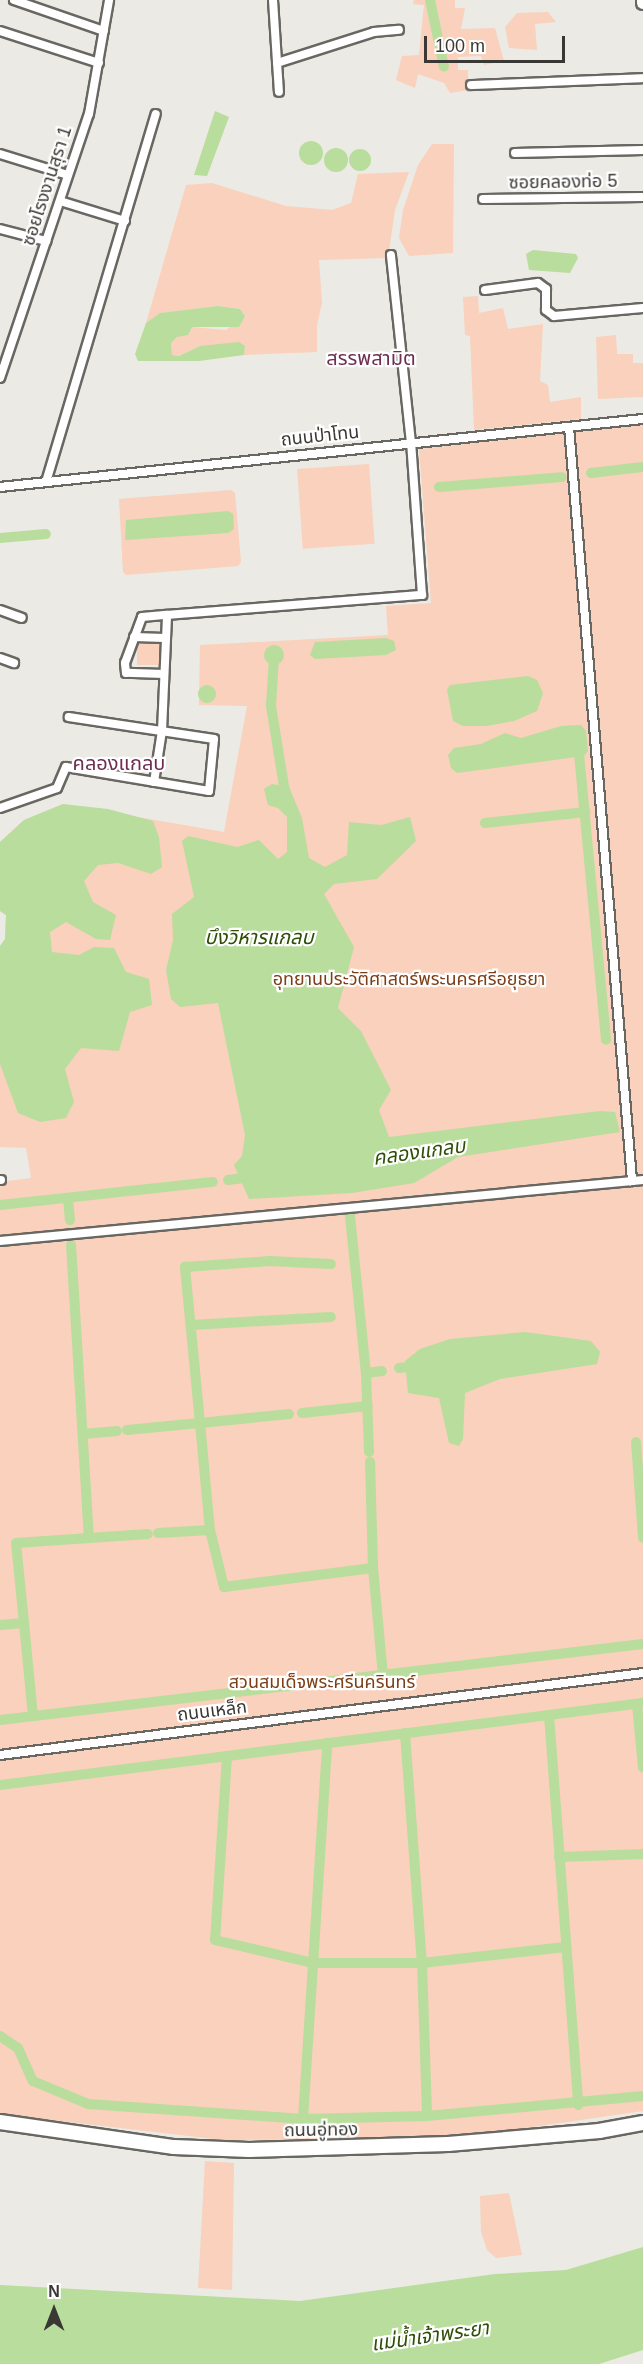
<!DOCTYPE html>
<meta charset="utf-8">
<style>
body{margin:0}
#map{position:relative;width:643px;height:2364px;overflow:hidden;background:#eceae4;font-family:Helvetica,"Noto Sans Thai",sans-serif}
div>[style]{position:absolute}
.green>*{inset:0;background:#f9d1bc;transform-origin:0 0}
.water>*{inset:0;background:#b9dd9c}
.round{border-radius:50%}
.canal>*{height:10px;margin:-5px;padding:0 5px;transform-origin:5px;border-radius:5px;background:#b9dd9c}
.roads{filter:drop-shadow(2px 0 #696762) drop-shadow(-2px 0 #696762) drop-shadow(0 2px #696762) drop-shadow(0 -2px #696762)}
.street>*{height:8px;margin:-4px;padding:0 4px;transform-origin:4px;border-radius:4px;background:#fff}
.secondary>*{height:12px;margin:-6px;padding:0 6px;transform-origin:6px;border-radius:6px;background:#fff}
.primary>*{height:14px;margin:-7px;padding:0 7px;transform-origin:7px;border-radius:7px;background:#fff}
span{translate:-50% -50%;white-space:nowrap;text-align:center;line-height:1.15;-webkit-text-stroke:4.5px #fff;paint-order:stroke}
.street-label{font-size:18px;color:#393835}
.park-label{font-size:18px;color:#7c3e16}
.neighbourhood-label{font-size:20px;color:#6d2e51}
.water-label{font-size:20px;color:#2f4e08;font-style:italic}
.north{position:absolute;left:24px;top:2280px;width:60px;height:60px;-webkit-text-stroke:4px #fff;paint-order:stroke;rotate:0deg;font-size:16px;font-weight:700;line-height:24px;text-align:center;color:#393835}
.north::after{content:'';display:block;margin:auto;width:21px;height:27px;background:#393835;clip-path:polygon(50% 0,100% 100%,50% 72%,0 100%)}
.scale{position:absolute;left:424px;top:36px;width:141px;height:27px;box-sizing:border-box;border:3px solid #393835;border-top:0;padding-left:8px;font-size:18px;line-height:21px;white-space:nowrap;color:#393835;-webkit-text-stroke:4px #fff;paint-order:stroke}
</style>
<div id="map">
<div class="green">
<i style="clip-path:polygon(414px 0,455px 0,455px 8px,465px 8px,461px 29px,495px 28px,504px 61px,484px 65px,481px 56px,458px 57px,458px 70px,468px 70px,468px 90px,450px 93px,444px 83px,418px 74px,415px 88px,396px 80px,402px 56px,419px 55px,424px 5px,413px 4px)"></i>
<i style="clip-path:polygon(548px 12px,556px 22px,535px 24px,537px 50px,509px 48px,505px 27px,517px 13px)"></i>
<i style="clip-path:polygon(432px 144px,454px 144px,453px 253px,409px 256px,399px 238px,403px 210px,418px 165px)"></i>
<i style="clip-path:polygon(409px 172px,395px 210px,388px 258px,319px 260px,322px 303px,317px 325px,317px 352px,244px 355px,245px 347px,200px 346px,179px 356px,172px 355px,171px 343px,177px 337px,192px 327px,226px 330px,245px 316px,240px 309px,218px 306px,161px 313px,146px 323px,186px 185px,212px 183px,286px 206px,332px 210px,351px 203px,358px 174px)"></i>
<i style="clip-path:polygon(478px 296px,479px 313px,503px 308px,508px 329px,543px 324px,540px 381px,548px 385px,550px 402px,581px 397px,581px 419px,474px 430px,470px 336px,465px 335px,463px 297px)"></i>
<i style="clip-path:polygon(616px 335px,617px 354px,633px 354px,633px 363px,643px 363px,643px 397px,598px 399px,596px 337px)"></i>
<i style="clip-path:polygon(643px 425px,643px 2111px,490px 2133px,386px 2139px,223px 2140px,0 2114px,0 1182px,31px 1178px,26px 1148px,0 1147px,0 946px,5px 939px,6px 915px,0 911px,0 842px,24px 820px,63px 804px,224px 832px,247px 706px,199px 705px,200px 645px,388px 635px,386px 606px,431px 603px,419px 449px)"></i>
<i style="left:369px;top:464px;width:80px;height:72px;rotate:86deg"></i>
<i style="clip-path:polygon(231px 490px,235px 493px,241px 562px,238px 566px,126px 575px,123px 572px,119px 499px)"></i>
<i style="left:137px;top:644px;width:23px;height:21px"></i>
<i style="clip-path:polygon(205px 2161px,234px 2163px,232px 2290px,198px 2288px)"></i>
<i style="clip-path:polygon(509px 2193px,522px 2255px,496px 2258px,487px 2250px,481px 2232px,480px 2196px)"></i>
</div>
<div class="water">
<i style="clip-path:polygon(215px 111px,229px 117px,207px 176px,194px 175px)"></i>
<i class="round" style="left:299px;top:141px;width:24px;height:24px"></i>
<i class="round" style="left:324px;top:148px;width:24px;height:24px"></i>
<i class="round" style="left:349px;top:149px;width:22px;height:22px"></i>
<i style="clip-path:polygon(533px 250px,576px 254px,578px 258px,570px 273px,529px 270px,526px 254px)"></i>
<i style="clip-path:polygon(218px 306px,240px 309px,245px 316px,239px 327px,192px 327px,188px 335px,177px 337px,171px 343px,172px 355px,179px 356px,200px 346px,239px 342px,245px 346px,244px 355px,199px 361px,138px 361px,135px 354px,146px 323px,160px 313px)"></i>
<i style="clip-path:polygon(228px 511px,233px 514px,234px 529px,228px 533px,125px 540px,126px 520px)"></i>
<i style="clip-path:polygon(386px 638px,394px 641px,396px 650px,386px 655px,315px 659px,310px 655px,315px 642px)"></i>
<i class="round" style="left:264px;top:645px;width:20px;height:20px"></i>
<i style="clip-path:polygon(528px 676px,537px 680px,543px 693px,537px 711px,514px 721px,486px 726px,463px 726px,453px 721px,447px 690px,450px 685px)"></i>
<i class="round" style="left:198px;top:685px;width:18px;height:18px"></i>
<i style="clip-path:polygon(581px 725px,586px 731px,588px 751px,584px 756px,457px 773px,451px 768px,448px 755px,454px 748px,481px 744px,505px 733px,521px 738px,561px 726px)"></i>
<i style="clip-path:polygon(272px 784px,289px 787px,302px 818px,309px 858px,325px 867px,347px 855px,349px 822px,381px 825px,410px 817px,416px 841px,377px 879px,334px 884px,324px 894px,354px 947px,338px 1008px,361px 1031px,391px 1090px,379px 1110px,389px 1137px,600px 1111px,615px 1112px,620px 1132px,458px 1157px,414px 1183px,352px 1193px,249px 1199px,234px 1165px,242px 1156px,245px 1135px,218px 1003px,180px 1007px,171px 999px,166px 970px,173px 940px,172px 914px,194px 897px,182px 841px,188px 836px,237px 847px,259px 840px,278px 859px,287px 852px,287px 817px,278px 808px,268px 805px,264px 789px)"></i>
<i style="clip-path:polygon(63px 804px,108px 809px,153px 821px,159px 837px,162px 867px,151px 874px,118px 863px,98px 865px,84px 881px,93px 902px,116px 915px,110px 940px,96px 939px,66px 922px,50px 932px,52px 952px,79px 955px,94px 947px,114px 948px,126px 972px,149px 979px,152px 1005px,130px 1012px,119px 1051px,81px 1048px,65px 1069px,74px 1102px,66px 1118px,40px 1122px,18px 1113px,0 1064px,0 946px,5px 939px,6px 915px,0 911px,0 842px,24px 820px)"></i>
<i style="clip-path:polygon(525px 1332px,591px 1341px,600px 1352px,597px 1364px,500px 1379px,465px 1393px,463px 1439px,459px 1446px,449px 1443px,439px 1398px,408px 1393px,405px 1361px,420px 1349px,450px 1339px)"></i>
<i style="clip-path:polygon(643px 2247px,643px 2350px,599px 2364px,0 2364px,0 2285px,300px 2301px,495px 2274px,566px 2270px)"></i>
</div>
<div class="canal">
<i style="left:430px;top:0;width:68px;rotate:78.2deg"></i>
<i style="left:591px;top:473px;width:52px;rotate:-6.6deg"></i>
<i style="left:439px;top:487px;width:123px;rotate:-4.6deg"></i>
<i style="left:0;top:538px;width:46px;rotate:-5deg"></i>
<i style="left:274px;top:657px;width:49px;rotate:93.5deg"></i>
<i style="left:271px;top:706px;width:94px;rotate:80.8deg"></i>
<i style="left:578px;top:743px;width:298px;rotate:84.6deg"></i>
<i style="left:485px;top:823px;width:101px;rotate:-6.3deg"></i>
<i style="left:228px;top:1180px;width:24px;rotate:-7deg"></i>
<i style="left:68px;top:1198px;width:22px;rotate:85deg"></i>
<i style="left:0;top:1205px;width:214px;rotate:-6.2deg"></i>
<i style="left:350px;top:1216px;width:158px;rotate:84.2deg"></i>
<i style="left:366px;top:1373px;width:79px;rotate:87.8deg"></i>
<i style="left:71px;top:1245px;width:293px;rotate:86.5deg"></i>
<i style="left:191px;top:1325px;width:140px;rotate:-3.3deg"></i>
<i style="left:399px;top:1368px;width:18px;rotate:-6deg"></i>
<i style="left:366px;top:1373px;width:16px;rotate:-7deg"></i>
<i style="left:302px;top:1413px;width:66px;rotate:-6.1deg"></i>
<i style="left:289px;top:1414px;width:89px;rotate:174.2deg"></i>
<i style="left:200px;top:1423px;width:157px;rotate:-95.5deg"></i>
<i style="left:185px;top:1267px;width:85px;rotate:-4deg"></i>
<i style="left:270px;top:1261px;width:61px;rotate:2.8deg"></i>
<i style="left:127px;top:1430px;width:73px;rotate:-5.5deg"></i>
<i style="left:200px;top:1423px;width:107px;rotate:84.7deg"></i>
<i style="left:83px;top:1434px;width:34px;rotate:-5deg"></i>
<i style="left:636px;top:1442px;width:96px;rotate:85.8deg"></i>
<i style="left:158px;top:1533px;width:52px;rotate:-3.3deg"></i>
<i style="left:210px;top:1530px;width:59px;rotate:76.2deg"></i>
<i style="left:224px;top:1587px;width:150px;rotate:-7.3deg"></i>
<i style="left:373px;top:1568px;width:106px;rotate:-91.6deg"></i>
<i style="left:373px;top:1568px;width:107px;rotate:84.7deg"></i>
<i style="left:24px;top:1623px;width:93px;rotate:84.5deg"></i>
<i style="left:0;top:1625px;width:24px;rotate:-5deg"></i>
<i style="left:24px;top:1623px;width:80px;rotate:-95.7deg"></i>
<i style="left:16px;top:1543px;width:132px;rotate:-3.9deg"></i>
<i style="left:637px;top:1704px;width:64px;rotate:84.6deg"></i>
<i style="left:549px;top:1715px;width:391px;rotate:85.7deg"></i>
<i style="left:0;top:1720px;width:647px;rotate:-6.74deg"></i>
<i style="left:405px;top:1733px;width:231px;rotate:85.8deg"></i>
<i style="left:422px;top:1963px;width:153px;rotate:88.1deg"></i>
<i style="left:227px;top:1756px;width:184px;rotate:93.7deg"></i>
<i style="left:215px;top:1940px;width:101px;rotate:13.2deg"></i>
<i style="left:313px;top:1963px;width:109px"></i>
<i style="left:422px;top:1963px;width:144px;rotate:-6.4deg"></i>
<i style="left:0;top:1785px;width:648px;rotate:-7.27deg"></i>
<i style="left:559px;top:1857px;width:84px;rotate:-2deg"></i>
<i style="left:0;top:2036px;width:22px;rotate:34deg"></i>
<i style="left:18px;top:2048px;width:36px;rotate:66deg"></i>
<i style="left:33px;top:2081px;width:60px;rotate:22.7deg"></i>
<i style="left:88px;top:2104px;width:216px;rotate:4deg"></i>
<i style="left:303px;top:2119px;width:124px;rotate:-1.4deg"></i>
<i style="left:427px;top:2116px;width:217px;rotate:-5.3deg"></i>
<i style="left:303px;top:2119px;width:377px;rotate:-86.3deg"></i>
</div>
<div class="roads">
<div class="street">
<i style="left:14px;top:0;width:95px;rotate:19deg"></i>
<i style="left:273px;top:0;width:92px;rotate:86.3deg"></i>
<i style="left:0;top:31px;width:104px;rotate:17.9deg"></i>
<i style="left:277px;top:63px;width:102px;rotate:-17.7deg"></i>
<i style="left:374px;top:32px;width:25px;rotate:-5deg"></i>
<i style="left:471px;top:85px;width:172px;rotate:-2.3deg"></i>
<i style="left:515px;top:153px;width:128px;rotate:-1.3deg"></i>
<i style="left:0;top:154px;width:71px;rotate:17.2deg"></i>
<i style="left:483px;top:199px;width:160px;rotate:-0.7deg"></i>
<i style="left:60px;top:201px;width:68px;rotate:17.1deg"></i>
<i style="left:0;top:229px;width:48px;rotate:14.6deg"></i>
<i style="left:485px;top:290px;width:53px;rotate:-7.5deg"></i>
<i style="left:538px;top:283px;width:10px;rotate:37deg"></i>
<i style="left:546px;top:289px;width:21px;rotate:90deg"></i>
<i style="left:546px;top:310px;width:10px;rotate:37deg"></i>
<i style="left:554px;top:316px;width:89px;rotate:-5.1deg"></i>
<i style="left:0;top:378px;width:279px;rotate:-71.4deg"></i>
<i style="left:89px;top:114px;width:116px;rotate:-80deg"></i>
<i style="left:569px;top:427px;width:757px;rotate:85.22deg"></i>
<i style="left:46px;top:482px;width:384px;rotate:-73.4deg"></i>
<i style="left:0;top:487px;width:647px;rotate:-6.04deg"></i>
<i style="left:0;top:610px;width:23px;rotate:20deg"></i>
<i style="left:134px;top:637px;width:31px;rotate:2deg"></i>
<i style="left:0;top:658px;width:15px;rotate:20deg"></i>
<i style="left:164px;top:674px;width:38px;rotate:-178deg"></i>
<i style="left:126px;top:673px;width:10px;rotate:-96deg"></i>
<i style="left:125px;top:663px;width:49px;rotate:-69.7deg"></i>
<i style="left:142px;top:617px;width:25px;rotate:-5deg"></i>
<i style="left:154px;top:782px;width:52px;rotate:-81.1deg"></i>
<i style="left:162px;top:731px;width:116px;rotate:-87.5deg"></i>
<i style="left:167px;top:615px;width:256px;rotate:-4.5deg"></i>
<i style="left:422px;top:595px;width:152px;rotate:-94.1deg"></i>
<i style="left:411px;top:443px;width:189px;rotate:-96.1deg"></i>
<i style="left:0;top:808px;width:60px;rotate:-19.3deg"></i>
<i style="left:57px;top:788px;width:23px;rotate:-67deg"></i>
<i style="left:66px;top:767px;width:145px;rotate:9.5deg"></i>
<i style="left:209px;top:791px;width:52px;rotate:-84.5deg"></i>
<i style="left:214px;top:739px;width:147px;rotate:-171.4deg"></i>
<i style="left:0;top:1180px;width:1px"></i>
<i style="left:0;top:1241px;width:646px;rotate:-5.42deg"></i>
<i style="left:0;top:1755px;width:648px;rotate:-7.27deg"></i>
</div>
<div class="secondary">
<i style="left:643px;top:0;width:3px;rotate:90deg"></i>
</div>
<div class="primary">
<i style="left:0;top:2122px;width:176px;rotate:8.2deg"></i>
<i style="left:174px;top:2147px;width:75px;rotate:2.3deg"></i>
<i style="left:249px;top:2150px;width:199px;rotate:-1.7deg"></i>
<i style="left:448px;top:2144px;width:152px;rotate:-4.9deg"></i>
<i style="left:599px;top:2131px;width:45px;rotate:-10.3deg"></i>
</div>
</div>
<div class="street-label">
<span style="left:563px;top:182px;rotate:-1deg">ซอยคลองท่อ 5</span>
<span style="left:47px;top:186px;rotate:-72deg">ซอยโรงงานสุรา 1</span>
<span style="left:320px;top:436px;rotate:-6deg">ถนนป่าโทน</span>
<span style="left:212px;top:1711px;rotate:-7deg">ถนนเหล็ก</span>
<span style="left:321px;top:2130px;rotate:-1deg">ถนนอู่ทอง</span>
</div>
<div class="park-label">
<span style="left:409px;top:979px">อุทยานประวัติศาสตร์พระนครศรีอยุธยา</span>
<span style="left:322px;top:1682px">สวนสมเด็จพระศรีนครินทร์</span>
</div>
<div class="neighbourhood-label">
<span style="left:371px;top:358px">สรรพสามิต</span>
<span style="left:119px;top:763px">คลองแกลบ</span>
</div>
<div class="water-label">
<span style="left:259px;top:937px">บึงวิหารแกลบ</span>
<span style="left:419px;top:1152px;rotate:-8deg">คลองแกลบ</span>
<span style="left:430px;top:2336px;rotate:-8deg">แม่น้ำเจ้าพระยา</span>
</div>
<div class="north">N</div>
<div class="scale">100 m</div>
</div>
